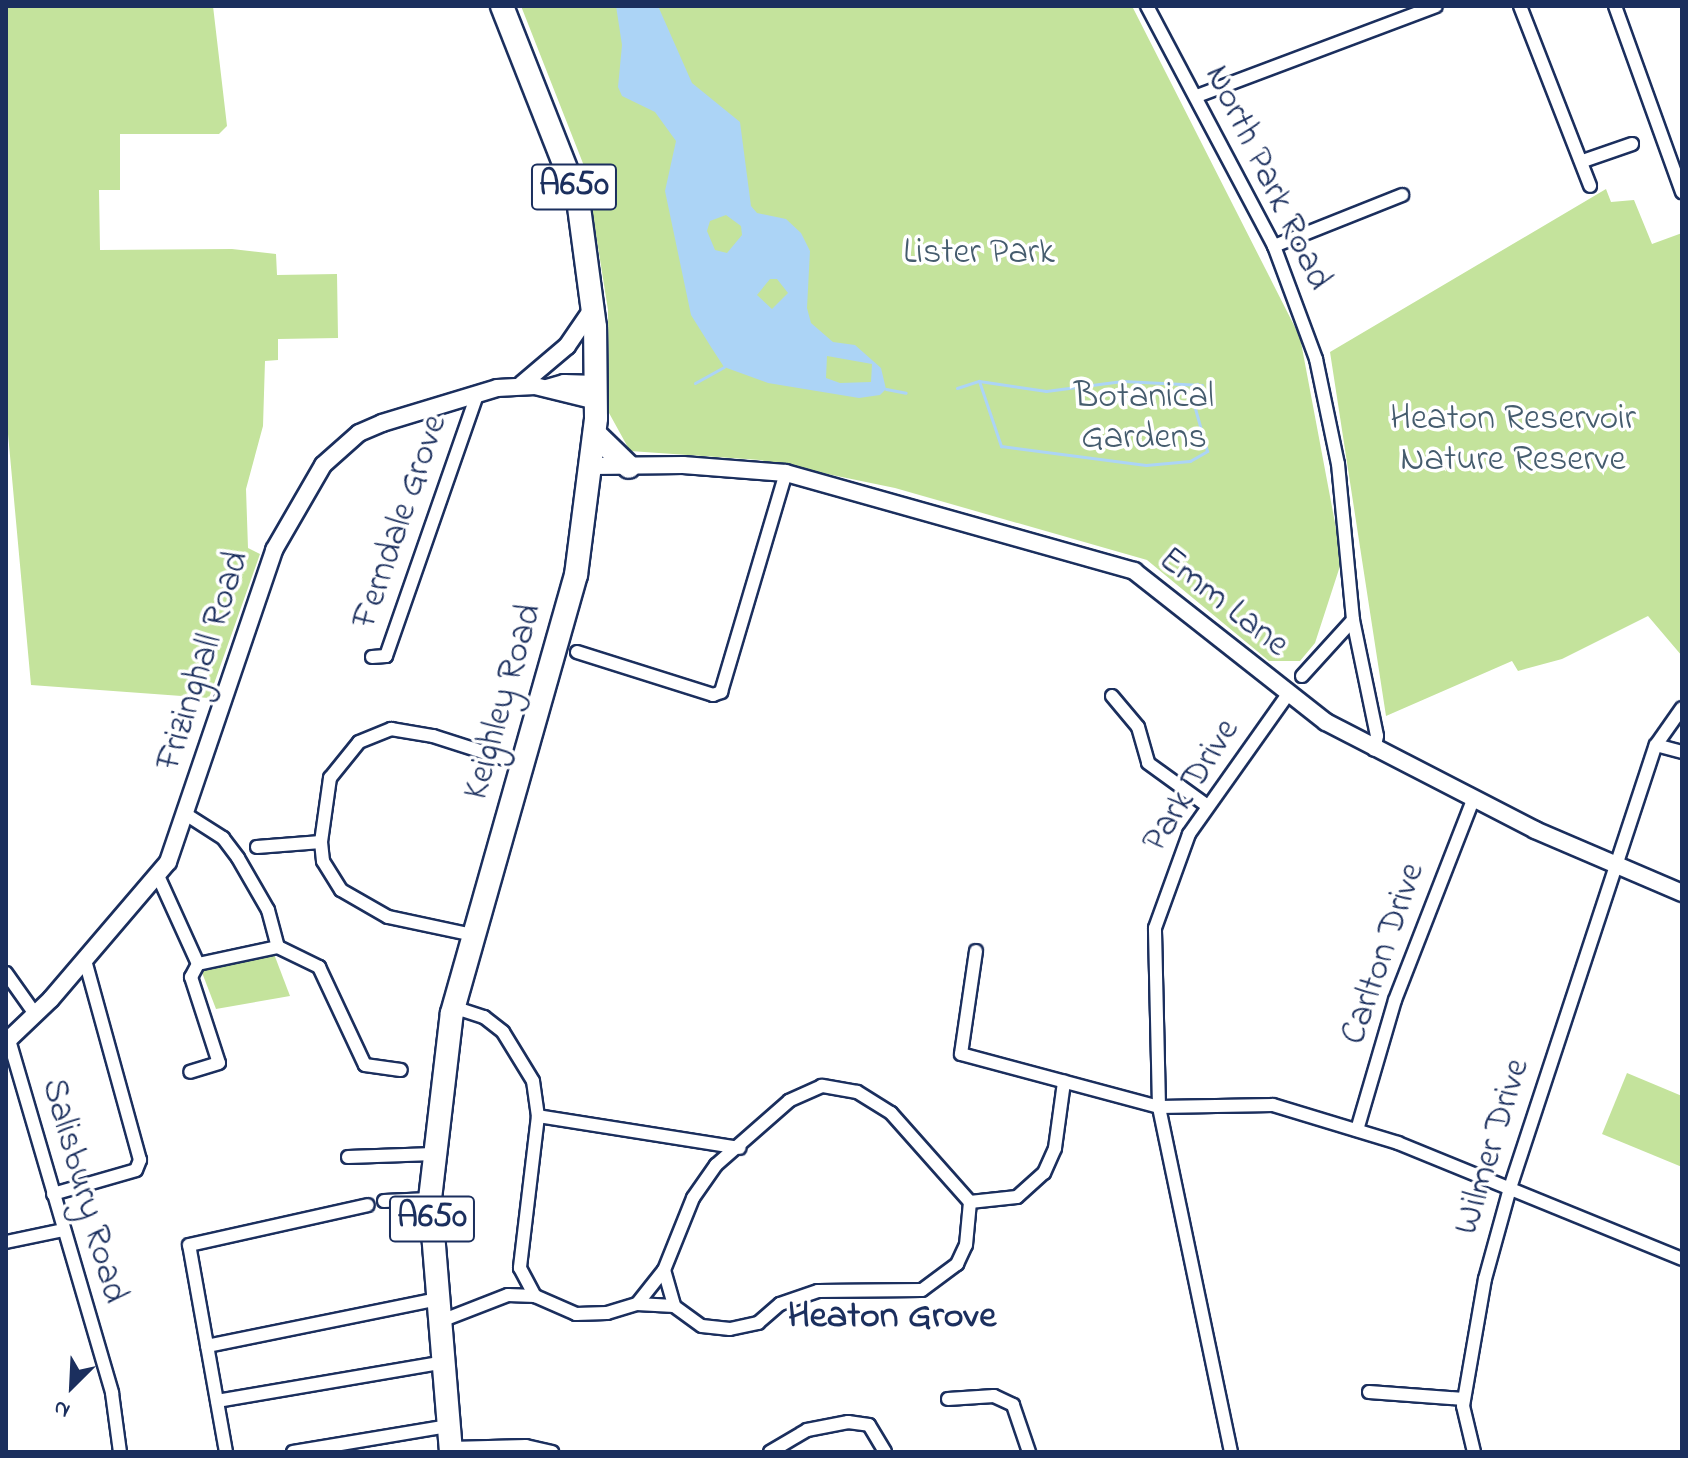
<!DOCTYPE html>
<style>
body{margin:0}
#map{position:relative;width:1688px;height:1458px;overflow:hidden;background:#fff;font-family:"Indie Flower",sans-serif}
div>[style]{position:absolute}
.green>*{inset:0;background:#c4e39c}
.water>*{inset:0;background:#acd4f6}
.stream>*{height:3px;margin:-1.5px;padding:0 1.5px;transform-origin:1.5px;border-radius:1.5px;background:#acd4f6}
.roads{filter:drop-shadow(2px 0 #1b2f5e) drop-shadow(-2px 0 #1b2f5e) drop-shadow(0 2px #1b2f5e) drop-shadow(0 -2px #1b2f5e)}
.street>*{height:12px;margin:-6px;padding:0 6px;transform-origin:6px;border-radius:6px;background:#fff}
.secondary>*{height:16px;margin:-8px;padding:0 8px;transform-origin:8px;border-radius:8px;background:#fff}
.highway>*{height:22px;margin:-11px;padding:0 11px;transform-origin:11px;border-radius:11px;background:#fff}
span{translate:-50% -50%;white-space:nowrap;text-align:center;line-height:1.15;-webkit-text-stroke:7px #fff;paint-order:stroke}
.shield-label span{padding:2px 6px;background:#fff;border:2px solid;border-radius:6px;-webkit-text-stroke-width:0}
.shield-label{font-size:34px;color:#1b2f5e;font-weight:700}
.street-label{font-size:36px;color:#1b2f5e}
.park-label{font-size:36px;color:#455c6e}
.neighbourhood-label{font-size:38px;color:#1b2f5e;font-weight:700}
.frame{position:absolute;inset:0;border:8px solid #1b2f5e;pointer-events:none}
.north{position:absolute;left:32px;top:1346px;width:80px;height:80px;-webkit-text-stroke:6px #fff;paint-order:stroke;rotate:204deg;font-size:22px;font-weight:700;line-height:32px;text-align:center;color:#1b2f5e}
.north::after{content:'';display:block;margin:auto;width:28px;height:36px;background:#1b2f5e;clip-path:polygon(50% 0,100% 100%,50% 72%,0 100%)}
</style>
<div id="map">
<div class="green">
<i style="clip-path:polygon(6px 6px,213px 6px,227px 126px,219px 134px,120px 134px,120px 190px,99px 190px,100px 250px,232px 249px,276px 254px,277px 275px,337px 274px,338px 338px,278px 339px,278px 360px,265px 361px,263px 426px,246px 489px,248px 548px,260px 554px,209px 698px,31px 685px,8px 434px)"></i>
<i style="clip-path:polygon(521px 6px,1132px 6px,1300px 337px,1342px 560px,1315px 643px,1300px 661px,1269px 661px,1147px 560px,895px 488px,760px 460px,630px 451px,609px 413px,608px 310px,586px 171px)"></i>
<i style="clip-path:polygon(1606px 189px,1611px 202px,1634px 200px,1652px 244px,1682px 233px,1682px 656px,1648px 616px,1562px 659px,1518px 671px,1512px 661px,1386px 716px,1330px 352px)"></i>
<i style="clip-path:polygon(274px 954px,290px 996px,216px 1009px,201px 970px)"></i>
<i style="clip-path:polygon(1627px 1073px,1682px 1096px,1682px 1167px,1602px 1134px)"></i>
</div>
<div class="water">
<i style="clip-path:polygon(evenodd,616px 6px,658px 6px,692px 83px,740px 122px,751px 206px,757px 213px,786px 219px,801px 233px,810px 251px,807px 308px,811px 323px,833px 342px,855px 345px,881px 368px,886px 389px,880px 395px,859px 398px,768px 383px,724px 367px,711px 347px,691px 315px,665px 191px,676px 141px,655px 112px,622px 96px,618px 87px,622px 45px,616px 6px,726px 215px,741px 226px,742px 235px,727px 253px,715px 250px,707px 231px,710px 221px,726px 215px,616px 6px,770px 279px,777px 279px,788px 293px,772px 309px,757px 295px,770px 279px,616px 6px,827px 356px,872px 364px,871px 382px,840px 383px,826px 378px,827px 356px)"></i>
</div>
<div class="stream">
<i style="left:979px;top:381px;width:69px;rotate:71.3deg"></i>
<i style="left:1001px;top:446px;width:146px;rotate:7.5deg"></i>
<i style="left:1146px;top:465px;width:44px;rotate:-5.2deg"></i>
<i style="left:1190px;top:461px;width:20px;rotate:-30deg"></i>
<i style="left:1207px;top:451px;width:59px;rotate:-105.7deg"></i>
<i style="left:1191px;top:394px;width:12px;rotate:-59deg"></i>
<i style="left:695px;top:383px;width:33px;rotate:-29deg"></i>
<i style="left:957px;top:388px;width:23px;rotate:-18deg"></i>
<i style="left:979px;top:381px;width:68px;rotate:8.5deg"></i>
<i style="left:1046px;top:391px;width:77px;rotate:-7.5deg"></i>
<i style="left:1122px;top:381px;width:80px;rotate:2.9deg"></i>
<i style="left:886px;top:389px;width:20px;rotate:11deg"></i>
</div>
<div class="roads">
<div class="street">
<i style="left:1147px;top:6px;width:272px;rotate:62.1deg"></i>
<i style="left:1274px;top:246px;width:121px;rotate:69.6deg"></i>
<i style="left:1316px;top:359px;width:107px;rotate:78.2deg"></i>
<i style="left:1338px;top:464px;width:157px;rotate:84.5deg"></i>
<i style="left:1353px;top:620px;width:118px;rotate:78.3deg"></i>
<i style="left:1377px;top:736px;width:14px;rotate:102deg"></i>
<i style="left:1520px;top:6px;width:193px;rotate:68.7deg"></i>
<i style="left:1615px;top:6px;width:198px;rotate:70.2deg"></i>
<i style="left:1197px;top:96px;width:255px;rotate:-20.6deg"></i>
<i style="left:1583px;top:161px;width:52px;rotate:-19.1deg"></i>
<i style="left:1274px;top:246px;width:138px;rotate:-21.7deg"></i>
<i style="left:577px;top:652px;width:143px;rotate:17.5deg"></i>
<i style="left:713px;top:695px;width:9px;rotate:-21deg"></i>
<i style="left:721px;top:692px;width:228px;rotate:-73.5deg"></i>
<i style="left:372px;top:657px;width:14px;rotate:-4deg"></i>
<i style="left:386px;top:656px;width:277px;rotate:-70.8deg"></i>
<i style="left:1302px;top:676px;width:76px;rotate:-47.7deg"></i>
<i style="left:1112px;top:696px;width:40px;rotate:50deg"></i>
<i style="left:1138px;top:727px;width:37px;rotate:74deg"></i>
<i style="left:1148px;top:763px;width:72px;rotate:35.9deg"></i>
<i style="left:1656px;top:745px;width:27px;rotate:15deg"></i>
<i style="left:187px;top:815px;width:43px;rotate:32.6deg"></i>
<i style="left:223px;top:838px;width:25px;rotate:53deg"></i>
<i style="left:238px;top:858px;width:60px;rotate:60deg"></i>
<i style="left:268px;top:910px;width:38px;rotate:75deg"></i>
<i style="left:257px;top:847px;width:64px;rotate:-4.5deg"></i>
<i style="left:159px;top:878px;width:94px;rotate:65.6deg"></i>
<i style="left:198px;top:964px;width:15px;rotate:118deg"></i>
<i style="left:191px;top:977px;width:90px;rotate:72deg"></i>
<i style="left:219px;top:1063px;width:30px;rotate:163deg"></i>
<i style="left:473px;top:935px;width:87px;rotate:-168deg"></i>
<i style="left:388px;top:917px;width:54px;rotate:-150.1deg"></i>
<i style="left:341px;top:890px;width:34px;rotate:-122deg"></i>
<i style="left:323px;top:861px;width:19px;rotate:-96deg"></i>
<i style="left:321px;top:842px;width:65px;rotate:-82deg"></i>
<i style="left:330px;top:778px;width:46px;rotate:-51.1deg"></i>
<i style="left:359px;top:742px;width:35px;rotate:-22deg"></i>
<i style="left:391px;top:729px;width:43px;rotate:9.5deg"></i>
<i style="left:433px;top:736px;width:91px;rotate:17.8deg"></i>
<i style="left:278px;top:947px;width:46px;rotate:26deg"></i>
<i style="left:319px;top:967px;width:108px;rotate:64.9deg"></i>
<i style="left:365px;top:1065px;width:36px;rotate:8deg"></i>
<i style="left:976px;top:951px;width:104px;rotate:98.3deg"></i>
<i style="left:961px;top:1054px;width:205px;rotate:15deg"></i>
<i style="left:1159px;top:1107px;width:114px;rotate:-1deg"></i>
<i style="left:1273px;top:1105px;width:131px;rotate:16.9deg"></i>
<i style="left:1398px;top:1143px;width:307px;rotate:22.2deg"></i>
<i style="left:198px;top:964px;width:82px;rotate:-12deg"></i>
<i style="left:6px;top:973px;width:50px;rotate:54.7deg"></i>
<i style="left:453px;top:1007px;width:33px;rotate:18deg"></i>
<i style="left:484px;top:1017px;width:24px;rotate:38deg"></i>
<i style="left:503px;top:1032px;width:57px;rotate:58.5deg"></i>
<i style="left:533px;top:1081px;width:35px;rotate:82deg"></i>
<i style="left:538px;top:1116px;width:153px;rotate:96.8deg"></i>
<i style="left:520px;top:1268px;width:32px;rotate:62deg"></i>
<i style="left:9px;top:1040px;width:368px;rotate:73.7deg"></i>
<i style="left:112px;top:1393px;width:60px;rotate:82.3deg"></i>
<i style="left:538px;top:1116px;width:204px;rotate:9deg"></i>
<i style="left:1357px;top:1130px;width:135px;rotate:-73.7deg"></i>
<i style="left:1395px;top:1000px;width:215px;rotate:-68.7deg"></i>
<i style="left:348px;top:1157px;width:86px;rotate:-2deg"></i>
<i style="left:53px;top:1194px;width:86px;rotate:-16.1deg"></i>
<i style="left:136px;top:1170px;width:11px;rotate:-68deg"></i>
<i style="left:140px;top:1160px;width:207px;rotate:-105.4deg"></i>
<i style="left:384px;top:1201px;width:46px;rotate:-2.5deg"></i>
<i style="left:970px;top:1202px;width:119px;rotate:-131.6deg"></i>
<i style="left:891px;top:1113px;width:40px;rotate:-148deg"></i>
<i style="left:857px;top:1092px;width:36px;rotate:-170deg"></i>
<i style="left:822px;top:1086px;width:36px;rotate:156deg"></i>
<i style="left:789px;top:1101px;width:97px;rotate:138.8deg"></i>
<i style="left:716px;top:1165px;width:40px;rotate:124.9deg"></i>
<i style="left:693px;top:1198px;width:78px;rotate:111.9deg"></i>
<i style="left:664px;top:1270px;width:37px;rotate:74deg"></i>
<i style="left:674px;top:1306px;width:34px;rotate:36deg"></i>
<i style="left:702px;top:1326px;width:28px;rotate:6deg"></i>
<i style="left:730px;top:1329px;width:29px;rotate:-12deg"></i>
<i style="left:758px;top:1323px;width:29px;rotate:-41deg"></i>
<i style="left:780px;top:1304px;width:40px;rotate:-18.9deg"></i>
<i style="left:818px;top:1291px;width:104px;rotate:-0.6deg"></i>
<i style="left:922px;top:1290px;width:44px;rotate:-36.6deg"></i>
<i style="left:957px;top:1264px;width:21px;rotate:-65deg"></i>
<i style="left:966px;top:1245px;width:43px;rotate:-84.7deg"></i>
<i style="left:970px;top:1202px;width:47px;rotate:-6.1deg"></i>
<i style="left:1017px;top:1197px;width:36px;rotate:-42deg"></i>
<i style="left:1044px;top:1173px;width:27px;rotate:-66deg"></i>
<i style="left:1055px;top:1148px;width:67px;rotate:-82.2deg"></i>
<i style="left:6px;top:1242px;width:58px;rotate:-11.9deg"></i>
<i style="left:637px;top:1304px;width:43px;rotate:-51.5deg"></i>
<i style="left:441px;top:1321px;width:72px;rotate:-21.2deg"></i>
<i style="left:508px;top:1295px;width:27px;rotate:2deg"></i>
<i style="left:535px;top:1296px;width:45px;rotate:23.7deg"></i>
<i style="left:576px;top:1314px;width:31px;rotate:-2deg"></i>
<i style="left:607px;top:1313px;width:31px;rotate:-17deg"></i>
<i style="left:637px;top:1304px;width:37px;rotate:3deg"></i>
<i style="left:207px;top:1346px;width:237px;rotate:-11.5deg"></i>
<i style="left:1369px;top:1392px;width:95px;rotate:4.2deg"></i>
<i style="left:948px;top:1399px;width:46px;rotate:-3.7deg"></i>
<i style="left:994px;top:1396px;width:21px;rotate:25deg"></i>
<i style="left:1013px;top:1405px;width:50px;rotate:71.2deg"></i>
<i style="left:217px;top:1401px;width:230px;rotate:-9.7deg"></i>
<i style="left:451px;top:1448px;width:75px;rotate:-1.5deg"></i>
<i style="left:526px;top:1446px;width:27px;rotate:13deg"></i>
<i style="left:226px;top:1452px;width:210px;rotate:-100.1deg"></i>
<i style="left:189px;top:1245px;width:183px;rotate:-12.6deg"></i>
<i style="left:293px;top:1452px;width:158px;rotate:-9.5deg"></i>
<i style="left:770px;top:1452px;width:43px;rotate:-30.7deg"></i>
<i style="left:807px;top:1430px;width:42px;rotate:-11deg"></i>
<i style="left:848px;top:1422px;width:21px;rotate:8deg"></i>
<i style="left:869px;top:1425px;width:31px;rotate:59deg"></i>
<i style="left:1231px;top:1452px;width:352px;rotate:-101.8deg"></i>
<i style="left:1159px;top:1107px;width:179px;rotate:-91.3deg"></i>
<i style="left:1155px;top:928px;width:100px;rotate:-70.1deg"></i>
<i style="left:1189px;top:834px;width:171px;rotate:-54.7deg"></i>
<i style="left:1474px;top:1452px;width:47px;rotate:-103.4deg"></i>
<i style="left:1463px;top:1406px;width:129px;rotate:-80.2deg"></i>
<i style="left:1485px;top:1279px;width:94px;rotate:-74.6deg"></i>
<i style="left:1510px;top:1188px;width:466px;rotate:-71.8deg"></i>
<i style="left:1656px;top:745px;width:45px;rotate:-54.9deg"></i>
</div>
<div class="secondary">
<i style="left:522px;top:384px;width:59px;rotate:-40.2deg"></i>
<i style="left:567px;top:346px;width:46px;rotate:-55.6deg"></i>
<i style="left:547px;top:388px;width:18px;rotate:-16deg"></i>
<i style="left:564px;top:383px;width:32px;rotate:2deg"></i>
<i style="left:592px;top:466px;width:91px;rotate:-0.6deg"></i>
<i style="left:683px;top:465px;width:103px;rotate:4.4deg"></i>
<i style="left:786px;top:473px;width:362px;rotate:15.7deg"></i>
<i style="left:1134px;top:571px;width:244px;rotate:38.2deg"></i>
<i style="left:1326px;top:722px;width:235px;rotate:27.3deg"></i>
<i style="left:1535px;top:830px;width:160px;rotate:23.2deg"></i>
<i style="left:6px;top:1042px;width:62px;rotate:-43.7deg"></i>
<i style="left:51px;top:999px;width:180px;rotate:-49.5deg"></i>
<i style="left:168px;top:862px;width:330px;rotate:-71.2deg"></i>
<i style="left:274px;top:550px;width:98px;rotate:-60deg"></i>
<i style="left:323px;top:465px;width:48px;rotate:-41.6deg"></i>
<i style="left:359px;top:433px;width:25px;rotate:-23deg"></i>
<i style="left:382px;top:423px;width:120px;rotate:-16.9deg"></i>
<i style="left:497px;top:388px;width:38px;rotate:-3deg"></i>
<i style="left:535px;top:386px;width:63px;rotate:13.8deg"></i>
</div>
<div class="highway">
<i style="left:595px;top:434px;width:47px;rotate:44.1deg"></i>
<i style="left:451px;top:1452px;width:254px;rotate:-94.7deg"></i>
<i style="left:430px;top:1199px;width:187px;rotate:-83.3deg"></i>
<i style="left:452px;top:1013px;width:455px;rotate:-74.2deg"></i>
<i style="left:576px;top:575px;width:158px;rotate:-82.7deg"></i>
<i style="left:596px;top:418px;width:91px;rotate:-90.6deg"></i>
<i style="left:595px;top:327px;width:129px;rotate:-97.6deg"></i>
<i style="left:578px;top:199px;width:207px;rotate:-111.5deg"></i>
</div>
</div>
<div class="shield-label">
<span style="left:574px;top:187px">A650</span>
<span style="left:432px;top:1219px">A650</span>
</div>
<div class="street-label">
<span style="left:1267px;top:178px;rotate:64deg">North Park Road</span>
<span style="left:401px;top:522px;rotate:-71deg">Ferndale Grove</span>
<span style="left:1223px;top:603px;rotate:38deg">Emm Lane</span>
<span style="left:204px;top:661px;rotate:-72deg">Frizinghall Road</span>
<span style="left:504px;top:702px;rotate:-74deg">Keighley Road</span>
<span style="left:1192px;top:786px;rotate:-58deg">Park Drive</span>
<span style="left:1384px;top:954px;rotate:-71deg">Carlton Drive</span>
<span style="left:1493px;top:1147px;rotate:-73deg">Wilmer Drive</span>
<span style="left:83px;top:1191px;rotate:74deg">Salisbury Road</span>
</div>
<div class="park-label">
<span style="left:979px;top:254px">Lister Park</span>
<span style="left:1144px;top:418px">Botanical<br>Gardens</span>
<span style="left:1513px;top:440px">Heaton Reservoir<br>Nature Reserve</span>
</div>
<div class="neighbourhood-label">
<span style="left:892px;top:1318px">Heaton Grove</span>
</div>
<div class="frame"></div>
<div class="north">N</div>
</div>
